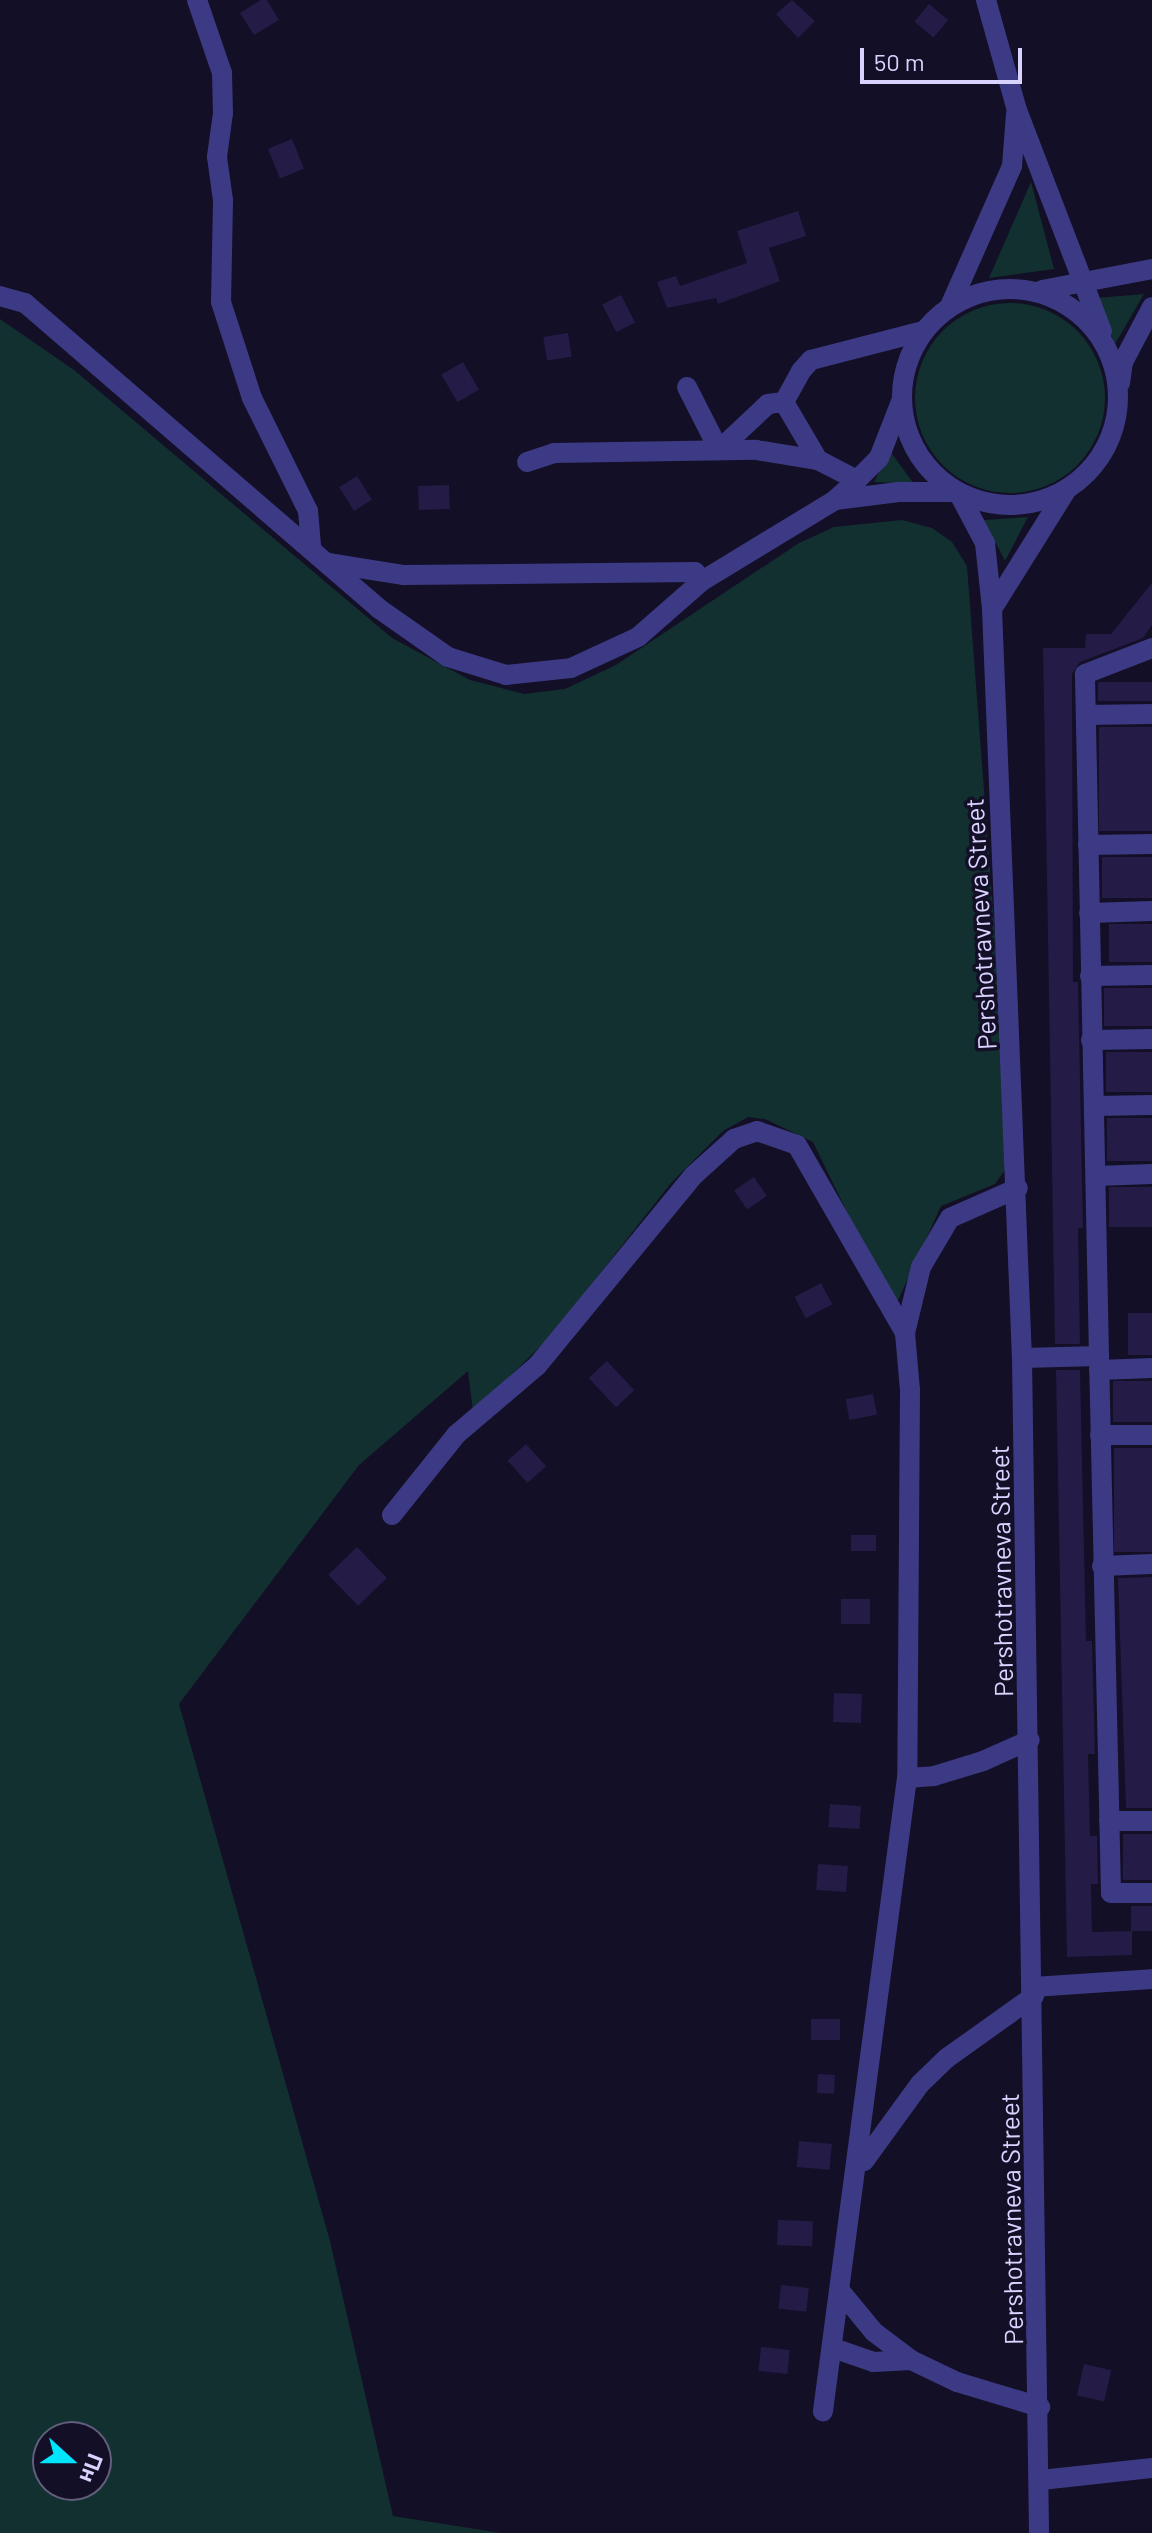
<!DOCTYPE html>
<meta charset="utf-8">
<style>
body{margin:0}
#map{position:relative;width:1152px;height:2533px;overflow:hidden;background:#130f26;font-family:Barlow,sans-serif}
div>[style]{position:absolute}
.green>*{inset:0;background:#12302f}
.round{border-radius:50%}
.building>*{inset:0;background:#241b47;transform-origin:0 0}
.minor>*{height:20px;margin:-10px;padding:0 10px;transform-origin:10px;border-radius:10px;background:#3d3a85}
.minor>.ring{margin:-10px;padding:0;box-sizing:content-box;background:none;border:20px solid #3d3a85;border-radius:50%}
span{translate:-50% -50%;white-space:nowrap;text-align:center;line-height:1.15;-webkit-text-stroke:7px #130f26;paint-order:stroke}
.street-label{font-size:26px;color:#d9d4ff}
.north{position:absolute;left:32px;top:2421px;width:80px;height:80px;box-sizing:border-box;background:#130f26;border:2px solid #625e7d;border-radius:50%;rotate:111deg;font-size:22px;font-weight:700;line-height:32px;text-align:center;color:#d9d4ff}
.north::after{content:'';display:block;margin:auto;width:28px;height:36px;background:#00e5ff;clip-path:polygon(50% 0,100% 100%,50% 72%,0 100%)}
.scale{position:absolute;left:860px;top:48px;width:162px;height:36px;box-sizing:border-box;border:4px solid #d9d4ff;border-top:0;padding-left:10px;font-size:24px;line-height:28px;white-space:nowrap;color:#d9d4ff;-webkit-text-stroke:6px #130f26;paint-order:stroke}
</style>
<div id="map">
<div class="green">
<i style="clip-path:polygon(1031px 182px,1054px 269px,989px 278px)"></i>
<i style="clip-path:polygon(1144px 294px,1115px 344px,1096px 298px)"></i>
<i class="round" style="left:915px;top:303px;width:190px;height:190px"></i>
<i style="clip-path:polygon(evenodd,0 319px,74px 370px,392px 638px,470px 680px,524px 694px,565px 689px,616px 665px,799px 543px,834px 527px,902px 520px,932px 528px,952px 542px,967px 566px,1012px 1160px,995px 1184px,941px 1206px,894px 1309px,813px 1142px,765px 1119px,748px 1117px,723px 1131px,671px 1183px,550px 1337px,473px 1412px,468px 1371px,359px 1465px,179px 1704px,330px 2241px,393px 2516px,501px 2533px,0 2533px,0 319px,48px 2437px,96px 2437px,96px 2485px,48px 2485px,48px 2437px)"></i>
<i style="clip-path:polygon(890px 451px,914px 484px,874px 482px)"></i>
<i style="clip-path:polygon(1028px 517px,1005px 561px,984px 520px)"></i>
</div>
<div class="building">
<i style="clip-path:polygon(261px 0,267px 0,279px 20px,254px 35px,240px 13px)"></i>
<i style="clip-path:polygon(792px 0,815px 21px,798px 38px,776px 14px)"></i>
<i style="left:929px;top:4px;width:25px;height:23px;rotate:40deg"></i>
<i style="left:292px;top:139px;width:32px;height:26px;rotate:68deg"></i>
<i style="clip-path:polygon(798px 211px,806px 236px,769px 248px,780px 281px,718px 304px,716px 298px,667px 308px,657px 282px,676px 276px,680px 286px,747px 263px,737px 231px)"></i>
<i style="left:621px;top:295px;width:31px;height:21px;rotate:63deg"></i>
<i style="left:568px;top:333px;width:24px;height:25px;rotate:81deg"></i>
<i style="left:463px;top:362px;width:32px;height:25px;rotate:60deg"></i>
<i style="left:357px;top:476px;width:28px;height:21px;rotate:58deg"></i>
<i style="left:449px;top:485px;width:24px;height:31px;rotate:88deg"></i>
<i style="clip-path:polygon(1152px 583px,1152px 625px,1143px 638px,1080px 662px,1072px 674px,1073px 982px,1078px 982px,1083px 1228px,1078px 1228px,1080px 1344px,1055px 1344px,1043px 648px,1085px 648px,1086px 634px,1111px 634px)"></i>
<i style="left:1152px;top:682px;width:19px;height:54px;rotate:90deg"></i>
<i style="left:1152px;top:727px;width:104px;height:53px;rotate:90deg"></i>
<i style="left:1152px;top:857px;width:41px;height:50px;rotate:90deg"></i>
<i style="left:1152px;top:924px;width:38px;height:43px;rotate:90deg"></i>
<i style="left:1152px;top:988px;width:38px;height:48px;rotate:90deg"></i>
<i style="left:1152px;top:1052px;width:40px;height:46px;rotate:90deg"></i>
<i style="left:1152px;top:1118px;width:43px;height:45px;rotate:90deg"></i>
<i style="left:754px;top:1177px;width:23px;height:24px;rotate:56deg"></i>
<i style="left:1152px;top:1187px;width:40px;height:43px;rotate:90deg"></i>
<i style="left:821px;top:1283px;width:24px;height:30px;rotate:62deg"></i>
<i style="left:1152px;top:1313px;width:42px;height:24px;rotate:90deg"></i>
<i style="left:607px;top:1361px;width:40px;height:25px;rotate:47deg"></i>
<i style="clip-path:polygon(1056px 1370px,1080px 1370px,1086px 1641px,1092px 1641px,1095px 1754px,1088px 1754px,1090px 1836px,1097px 1836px,1098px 1884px,1091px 1884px,1092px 1932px,1132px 1931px,1132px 1955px,1067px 1957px)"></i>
<i style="left:1152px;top:1381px;width:41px;height:39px;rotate:90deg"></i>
<i style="left:873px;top:1394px;width:21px;height:28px;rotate:79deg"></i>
<i style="left:526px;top:1444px;width:30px;height:25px;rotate:48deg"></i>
<i style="left:1114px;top:1448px;width:38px;height:104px"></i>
<i style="left:851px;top:1535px;width:25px;height:16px"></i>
<i style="left:357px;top:1547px;width:43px;height:40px;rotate:46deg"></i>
<i style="clip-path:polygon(1152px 1577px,1152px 1808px,1126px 1808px,1118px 1578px)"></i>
<i style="left:841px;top:1599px;width:29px;height:25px"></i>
<i style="left:834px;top:1693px;width:28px;height:29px;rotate:2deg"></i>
<i style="left:830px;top:1804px;width:31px;height:23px;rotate:4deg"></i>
<i style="left:1152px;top:1834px;width:46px;height:29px;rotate:90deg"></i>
<i style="left:818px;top:1864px;width:30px;height:26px;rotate:4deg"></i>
<i style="left:1131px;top:1906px;width:21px;height:25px"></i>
<i style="left:811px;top:2019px;width:29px;height:21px"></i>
<i style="left:818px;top:2074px;width:17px;height:19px;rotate:3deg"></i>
<i style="left:799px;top:2141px;width:33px;height:26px;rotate:5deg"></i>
<i style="left:778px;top:2220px;width:35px;height:25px;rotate:2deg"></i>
<i style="left:781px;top:2285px;width:28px;height:24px;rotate:6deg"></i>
<i style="left:761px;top:2347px;width:29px;height:24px;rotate:6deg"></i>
<i style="left:1084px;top:2364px;width:28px;height:32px;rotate:13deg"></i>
</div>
<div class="minor">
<i style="left:197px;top:0;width:77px;rotate:71.1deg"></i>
<i style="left:222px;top:73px;width:40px;rotate:88.6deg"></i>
<i style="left:223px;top:113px;width:44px;rotate:97.8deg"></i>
<i style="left:217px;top:157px;width:43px;rotate:82.1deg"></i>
<i style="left:223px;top:200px;width:102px;rotate:91.1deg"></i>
<i style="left:221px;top:302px;width:101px;rotate:72.1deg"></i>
<i style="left:252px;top:398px;width:126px;rotate:63.6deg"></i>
<i style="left:308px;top:511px;width:37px;rotate:85deg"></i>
<i style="left:986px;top:0;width:114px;rotate:74.3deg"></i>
<i style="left:1017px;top:110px;width:237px;rotate:69deg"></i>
<i class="ring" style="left:902px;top:289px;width:196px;height:196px"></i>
<i style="left:1042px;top:290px;width:112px;rotate:-10.8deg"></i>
<i style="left:0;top:296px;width:26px;rotate:16deg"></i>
<i style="left:25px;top:303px;width:467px;rotate:40.8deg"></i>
<i style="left:378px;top:608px;width:85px;rotate:35deg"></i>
<i style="left:448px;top:657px;width:61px;rotate:17.2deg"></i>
<i style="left:506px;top:675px;width:65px;rotate:-6.1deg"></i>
<i style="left:571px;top:668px;width:74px;rotate:-24.8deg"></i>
<i style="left:638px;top:637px;width:85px;rotate:-41.2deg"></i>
<i style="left:702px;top:581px;width:156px;rotate:-31.3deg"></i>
<i style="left:835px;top:500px;width:30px;rotate:-42deg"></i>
<i style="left:857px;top:480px;width:31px;rotate:-45deg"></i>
<i style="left:879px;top:458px;width:63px;rotate:-68.7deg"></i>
<i style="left:950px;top:306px;width:153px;rotate:-66.1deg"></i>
<i style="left:1012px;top:166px;width:52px;rotate:-85.6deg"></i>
<i style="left:1120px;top:383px;width:21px;rotate:-82deg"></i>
<i style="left:1123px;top:362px;width:62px;rotate:-62.2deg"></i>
<i style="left:687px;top:387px;width:71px;rotate:63.1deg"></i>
<i style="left:719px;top:450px;width:67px;rotate:-43.2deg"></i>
<i style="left:768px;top:404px;width:16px;rotate:-7deg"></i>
<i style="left:818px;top:460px;width:67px;rotate:-120.4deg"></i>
<i style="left:784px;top:402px;width:35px;rotate:-61deg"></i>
<i style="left:801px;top:371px;width:15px;rotate:-48deg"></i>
<i style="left:811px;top:360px;width:116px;rotate:-14.5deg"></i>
<i style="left:527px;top:462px;width:28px;rotate:-18deg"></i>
<i style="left:554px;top:453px;width:202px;rotate:-0.9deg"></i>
<i style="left:756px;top:450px;width:63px;rotate:9.2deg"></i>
<i style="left:818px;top:460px;width:44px;rotate:27.1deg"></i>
<i style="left:835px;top:500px;width:64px;rotate:-7.2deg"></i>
<i style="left:898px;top:492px;width:60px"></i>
<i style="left:958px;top:492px;width:58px;rotate:62.1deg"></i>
<i style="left:985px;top:543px;width:66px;rotate:83.9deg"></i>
<i style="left:992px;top:609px;width:750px;rotate:87.71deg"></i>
<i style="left:1022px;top:1358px;width:1175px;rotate:89.17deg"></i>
<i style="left:328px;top:563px;width:77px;rotate:9deg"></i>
<i style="left:404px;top:575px;width:291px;rotate:-0.6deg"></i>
<i style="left:695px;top:572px;width:11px;rotate:52deg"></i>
<i style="left:992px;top:609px;width:142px;rotate:-58deg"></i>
<i style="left:1086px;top:715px;width:66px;rotate:-0.9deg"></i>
<i style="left:1088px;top:845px;width:64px;rotate:-0.9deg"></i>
<i style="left:1089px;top:913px;width:63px;rotate:-1.8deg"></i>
<i style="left:1090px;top:976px;width:62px;rotate:-0.9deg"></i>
<i style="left:1091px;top:1040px;width:61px;rotate:-0.9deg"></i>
<i style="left:1094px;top:1106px;width:58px;rotate:-1deg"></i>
<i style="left:1096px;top:1176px;width:56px;rotate:-2deg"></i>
<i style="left:905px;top:1333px;width:68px;rotate:-76.4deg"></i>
<i style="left:921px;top:1267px;width:57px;rotate:-59.4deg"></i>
<i style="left:950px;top:1218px;width:74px;rotate:-23.8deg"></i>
<i style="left:1099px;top:1356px;width:682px;rotate:-91.18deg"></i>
<i style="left:1085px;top:674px;width:72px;rotate:-21.2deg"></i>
<i style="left:1022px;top:1358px;width:77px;rotate:-1.5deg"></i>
<i style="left:1099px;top:1356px;width:537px;rotate:88.72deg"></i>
<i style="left:1111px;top:1893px;width:41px"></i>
<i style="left:1099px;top:1370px;width:53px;rotate:-2.2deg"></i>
<i style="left:1100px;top:1435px;width:52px"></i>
<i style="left:392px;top:1515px;width:104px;rotate:-51.3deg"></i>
<i style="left:457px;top:1434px;width:105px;rotate:-40.4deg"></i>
<i style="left:537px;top:1366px;width:247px;rotate:-50.6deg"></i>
<i style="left:694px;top:1175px;width:54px;rotate:-42deg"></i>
<i style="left:734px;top:1139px;width:24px;rotate:-19deg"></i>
<i style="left:757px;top:1131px;width:42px;rotate:19.3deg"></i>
<i style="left:797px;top:1145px;width:217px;rotate:60.1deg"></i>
<i style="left:905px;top:1333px;width:57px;rotate:85deg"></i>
<i style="left:910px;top:1390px;width:388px;rotate:90.4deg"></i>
<i style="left:907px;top:1778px;width:639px;rotate:97.56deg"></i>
<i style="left:1102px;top:1566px;width:50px;rotate:-2.3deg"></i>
<i style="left:907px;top:1778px;width:27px;rotate:-4deg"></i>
<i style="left:934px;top:1776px;width:51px;rotate:-17deg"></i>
<i style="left:983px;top:1761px;width:51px;rotate:-24.1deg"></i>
<i style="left:1109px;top:1821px;width:43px"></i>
<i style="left:1033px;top:1987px;width:119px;rotate:-3.8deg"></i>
<i style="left:864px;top:2161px;width:95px;rotate:-54deg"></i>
<i style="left:920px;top:2084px;width:37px;rotate:-44deg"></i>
<i style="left:947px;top:2058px;width:107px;rotate:-35.5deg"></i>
<i style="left:841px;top:2292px;width:52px;rotate:50.5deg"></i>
<i style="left:874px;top:2332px;width:46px;rotate:37.1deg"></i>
<i style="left:911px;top:2360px;width:51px;rotate:25.6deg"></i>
<i style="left:957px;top:2382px;width:87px;rotate:16.8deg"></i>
<i style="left:833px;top:2348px;width:43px;rotate:18.9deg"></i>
<i style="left:874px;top:2362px;width:37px;rotate:-3deg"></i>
<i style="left:1041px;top:2480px;width:112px;rotate:-6.2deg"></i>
</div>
<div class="street-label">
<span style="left:980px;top:924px;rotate:-93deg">Pershotravneva Street</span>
<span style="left:1001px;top:1571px;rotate:-91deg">Pershotravneva Street</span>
<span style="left:1011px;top:2219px;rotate:-91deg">Pershotravneva Street</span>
</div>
<div class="north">Пн</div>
<div class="scale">50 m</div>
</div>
